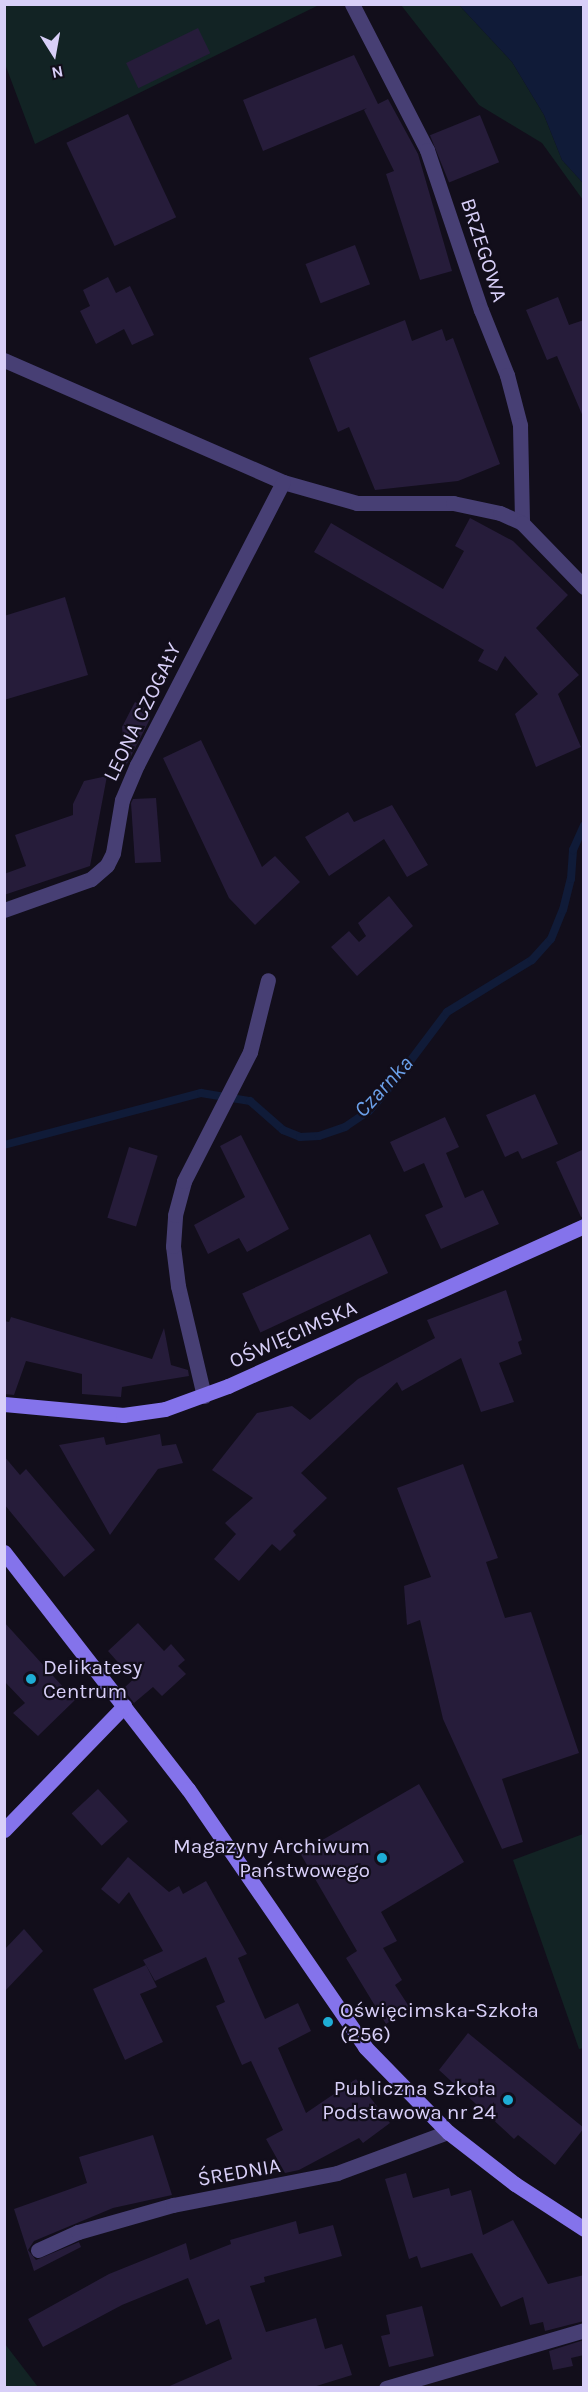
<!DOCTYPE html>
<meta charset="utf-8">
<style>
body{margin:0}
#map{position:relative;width:588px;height:2392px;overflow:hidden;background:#120e1b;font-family:Karla,sans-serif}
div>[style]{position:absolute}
.green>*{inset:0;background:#122324}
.water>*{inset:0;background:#101b38}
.stream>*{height:8px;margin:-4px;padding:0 4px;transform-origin:4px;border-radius:4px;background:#101b38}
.building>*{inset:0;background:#261c3a;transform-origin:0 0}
.street>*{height:15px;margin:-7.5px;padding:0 7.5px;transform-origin:7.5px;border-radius:7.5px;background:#473f74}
.secondary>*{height:15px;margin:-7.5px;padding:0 7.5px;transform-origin:7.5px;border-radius:7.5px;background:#8473eb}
.dots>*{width:16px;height:16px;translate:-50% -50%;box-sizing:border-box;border:3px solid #120e1b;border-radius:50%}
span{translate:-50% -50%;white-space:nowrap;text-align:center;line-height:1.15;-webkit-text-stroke:4.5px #120e1b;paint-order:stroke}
.street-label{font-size:21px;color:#d8cff8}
.poi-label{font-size:21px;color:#d8cff8}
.left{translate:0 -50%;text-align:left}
.right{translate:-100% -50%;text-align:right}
.water-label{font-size:22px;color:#6ba0ea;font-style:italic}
.frame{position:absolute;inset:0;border:6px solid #d8cff8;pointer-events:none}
.north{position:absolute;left:24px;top:24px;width:60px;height:60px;-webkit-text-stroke:4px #120e1b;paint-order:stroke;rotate:169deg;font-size:16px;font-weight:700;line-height:24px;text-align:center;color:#d8cff8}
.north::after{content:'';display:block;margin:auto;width:21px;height:27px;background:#d8cff8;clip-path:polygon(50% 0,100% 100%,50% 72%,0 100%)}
</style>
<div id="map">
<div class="green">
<i style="clip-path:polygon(4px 5px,319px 5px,35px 144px,5px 64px)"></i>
<i style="clip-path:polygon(401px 5px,459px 5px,512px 62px,544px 115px,562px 160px,583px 183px,583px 200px,542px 143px,479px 105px)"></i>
<i style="clip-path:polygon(583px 1834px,584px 2048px,579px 2049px,513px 1860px)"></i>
<i style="clip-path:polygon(4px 2344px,5px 2344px,38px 2387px,5px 2387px)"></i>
</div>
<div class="water">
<i style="clip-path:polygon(459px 5px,583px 5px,583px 183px,562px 160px,544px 115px,512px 62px)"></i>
</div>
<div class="stream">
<i style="left:4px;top:1145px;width:204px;rotate:-14.8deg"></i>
<i style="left:201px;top:1093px;width:50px;rotate:9.3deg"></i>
<i style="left:250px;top:1101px;width:44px;rotate:41.3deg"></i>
<i style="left:283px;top:1130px;width:18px;rotate:22deg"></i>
<i style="left:300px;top:1137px;width:19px;rotate:-3deg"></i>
<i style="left:319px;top:1136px;width:28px;rotate:-19deg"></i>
<i style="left:345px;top:1127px;width:29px;rotate:-34deg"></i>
<i style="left:369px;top:1111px;width:41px;rotate:-48.9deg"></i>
<i style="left:396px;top:1080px;width:85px;rotate:-53.1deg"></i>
<i style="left:447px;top:1012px;width:100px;rotate:-31.5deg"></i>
<i style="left:532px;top:960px;width:28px;rotate:-48deg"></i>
<i style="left:551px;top:939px;width:31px;rotate:-68deg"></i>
<i style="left:563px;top:910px;width:32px;rotate:-76deg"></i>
<i style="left:571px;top:879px;width:29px;rotate:-86deg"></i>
<i style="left:573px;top:850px;width:27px;rotate:-66deg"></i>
</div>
<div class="building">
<i style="left:198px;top:28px;width:28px;height:80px;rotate:64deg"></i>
<i style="clip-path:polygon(354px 55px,378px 104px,388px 99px,418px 154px,452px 271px,420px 280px,386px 174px,394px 171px,364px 110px,367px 108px,263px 151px,243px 100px)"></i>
<i style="left:128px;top:114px;width:114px;height:68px;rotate:65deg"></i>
<i style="left:480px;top:115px;width:51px;height:54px;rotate:68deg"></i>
<i style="left:355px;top:245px;width:42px;height:53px;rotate:69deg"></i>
<i style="clip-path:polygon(108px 277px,116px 293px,130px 286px,154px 335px,132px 345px,124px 329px,96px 344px,80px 311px,90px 306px,83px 290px)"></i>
<i style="clip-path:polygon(558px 297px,569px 325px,584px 320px,584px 419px,557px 356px,547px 360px,526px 310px)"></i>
<i style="clip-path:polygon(405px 320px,412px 341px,442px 329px,446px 341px,453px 338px,500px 464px,458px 481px,375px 490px,349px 427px,338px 432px,309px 358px)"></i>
<i style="clip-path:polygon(470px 518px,513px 541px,568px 595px,536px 628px,579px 675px,558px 694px,581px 747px,536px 767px,515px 714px,538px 694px,505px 656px,497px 671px,478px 661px,484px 650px,314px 552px,331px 523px,443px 589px,464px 551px,455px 546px)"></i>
<i style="clip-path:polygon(65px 597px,88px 675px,4px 700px,4px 616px)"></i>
<i style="clip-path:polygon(135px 702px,149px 710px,150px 719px,126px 766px,122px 727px)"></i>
<i style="clip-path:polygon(201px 740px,262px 867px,275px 856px,300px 882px,255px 925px,229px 898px,163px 758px)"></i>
<i style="clip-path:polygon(107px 776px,90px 866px,4px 895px,4px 874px,26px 866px,15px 835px,73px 815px,73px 804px,84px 781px)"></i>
<i style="clip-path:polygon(156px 798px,161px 862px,135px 863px,131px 803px,133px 799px)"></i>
<i style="clip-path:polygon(392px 805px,428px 865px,407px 877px,384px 839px,329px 876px,305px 837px,348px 812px,354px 822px)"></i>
<i style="clip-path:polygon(389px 896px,413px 926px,357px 976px,331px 947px,349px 931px,359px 942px,366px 936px,358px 923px)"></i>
<i style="clip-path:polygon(535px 1094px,558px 1144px,522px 1159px,518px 1151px,505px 1157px,486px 1115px)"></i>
<i style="clip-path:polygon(445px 1117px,459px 1147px,446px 1153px,465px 1198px,483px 1190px,499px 1224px,441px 1249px,425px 1215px,443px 1207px,424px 1163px,404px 1172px,390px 1142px)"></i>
<i style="clip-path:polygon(241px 1135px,289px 1229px,247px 1252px,239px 1238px,208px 1254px,194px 1225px,245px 1197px,220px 1146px)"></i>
<i style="left:129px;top:1147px;width:30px;height:74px;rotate:17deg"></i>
<i style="clip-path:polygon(584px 1149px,584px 1216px,581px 1217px,556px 1162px)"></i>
<i style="left:370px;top:1234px;width:43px;height:141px;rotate:65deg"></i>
<i style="clip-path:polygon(506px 1290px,522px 1340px,518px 1342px,522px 1354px,499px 1363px,514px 1402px,481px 1412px,461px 1358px,402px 1391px,397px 1382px,301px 1473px,327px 1498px,293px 1531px,296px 1535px,280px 1551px,272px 1544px,239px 1581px,214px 1559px,236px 1534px,225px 1523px,253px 1498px,212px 1470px,257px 1413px,292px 1406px,310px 1420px,358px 1379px,435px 1338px,427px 1320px)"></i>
<i style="clip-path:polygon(11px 1317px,152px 1359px,164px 1328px,171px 1365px,188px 1370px,189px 1376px,122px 1387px,121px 1397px,82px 1394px,82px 1374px,26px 1361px,14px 1395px,4px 1394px,4px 1321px,9px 1322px)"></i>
<i style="clip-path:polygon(160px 1434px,162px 1446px,176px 1444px,183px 1463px,158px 1469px,110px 1535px,59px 1445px,104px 1437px,106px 1445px)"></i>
<i style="clip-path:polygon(4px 1456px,20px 1475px,26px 1469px,95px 1550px,64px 1577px,4px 1504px)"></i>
<i style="clip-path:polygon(463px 1464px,498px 1558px,486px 1562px,505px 1618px,531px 1612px,579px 1753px,502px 1779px,523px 1842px,502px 1849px,443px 1719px,420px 1620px,407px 1625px,404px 1586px,431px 1577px,397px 1488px)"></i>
<i style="clip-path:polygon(4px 1622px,75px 1700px,38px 1736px,13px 1713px,25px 1703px,4px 1681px)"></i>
<i style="clip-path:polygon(138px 1623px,164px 1651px,171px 1644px,185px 1660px,178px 1666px,186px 1674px,162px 1696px,153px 1687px,134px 1703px,123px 1689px,140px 1673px,130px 1662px,123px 1668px,108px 1651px)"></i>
<i style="clip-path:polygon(419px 1784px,464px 1862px,381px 1912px,397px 1941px,383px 1948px,402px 1980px,395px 1985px,410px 2008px,386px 2024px,346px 1958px,357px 1951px,300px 1853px)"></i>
<i style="left:98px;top:1789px;width:44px;height:36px;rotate:47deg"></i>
<i style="clip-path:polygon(128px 1857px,169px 1892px,179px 1886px,183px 1894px,206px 1881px,247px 1954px,238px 1958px,265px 2019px,298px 2003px,311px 2031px,278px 2048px,306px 2113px,356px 2079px,390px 2123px,363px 2143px,359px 2138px,299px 2170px,285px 2173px,266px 2139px,283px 2130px,251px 2061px,242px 2065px,216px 2006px,225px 2002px,206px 1957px,155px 1981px,143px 1960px,163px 1951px,129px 1892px,119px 1904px,101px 1889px)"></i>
<i style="clip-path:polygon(24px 1929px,43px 1951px,4px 1992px,4px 1950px)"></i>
<i style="clip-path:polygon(146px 1965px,157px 1987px,140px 1994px,163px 2042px,125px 2060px,93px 1989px)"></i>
<i style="clip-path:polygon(468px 2033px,584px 2128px,555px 2165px,518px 2135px,514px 2139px,439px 2070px)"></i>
<i style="clip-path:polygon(153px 2135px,172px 2195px,113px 2208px,34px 2241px,28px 2250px,36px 2260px,79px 2242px,81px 2247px,34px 2271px,14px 2209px,87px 2183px,79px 2157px)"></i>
<i style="clip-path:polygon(406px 2173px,413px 2198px,449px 2188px,451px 2196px,471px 2190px,483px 2235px,513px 2220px,548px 2284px,584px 2275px,584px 2321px,545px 2331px,543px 2322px,530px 2325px,523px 2297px,501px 2307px,472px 2253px,421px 2268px,417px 2256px,409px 2259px,385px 2179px)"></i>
<i style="clip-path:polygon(296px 2221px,299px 2234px,333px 2225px,342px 2256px,264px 2277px,265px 2282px,250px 2286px,266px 2332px,316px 2318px,325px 2349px,342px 2344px,352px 2375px,310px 2388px,165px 2388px,232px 2359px,219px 2319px,206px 2325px,188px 2278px,122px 2305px,43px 2347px,28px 2319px,109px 2274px,186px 2243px,190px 2260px,231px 2244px,230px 2240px)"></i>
<i style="clip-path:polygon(422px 2306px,434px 2356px,389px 2367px,381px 2336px,390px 2334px,386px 2315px)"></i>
<i style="clip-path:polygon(584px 2340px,584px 2355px,571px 2358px,573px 2366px,553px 2370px,549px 2351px)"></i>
</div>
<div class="street">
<i style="left:352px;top:4px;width:164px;rotate:62.8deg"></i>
<i style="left:427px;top:150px;width:169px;rotate:71.4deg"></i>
<i style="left:481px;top:310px;width:70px;rotate:68.2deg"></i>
<i style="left:507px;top:375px;width:52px;rotate:75.4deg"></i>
<i style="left:520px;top:425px;width:98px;rotate:88.8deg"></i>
<i style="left:4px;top:360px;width:305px;rotate:23.6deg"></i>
<i style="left:283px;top:482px;width:77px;rotate:15.8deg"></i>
<i style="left:357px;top:503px;width:96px"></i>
<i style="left:453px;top:503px;width:48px;rotate:12deg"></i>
<i style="left:500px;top:513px;width:24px;rotate:24deg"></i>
<i style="left:522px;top:523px;width:89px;rotate:45.9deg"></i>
<i style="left:4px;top:910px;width:92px;rotate:-19.6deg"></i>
<i style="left:91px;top:879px;width:21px;rotate:-41deg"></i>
<i style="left:107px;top:865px;width:13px;rotate:-63deg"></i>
<i style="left:113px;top:853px;width:54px;rotate:-80.4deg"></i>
<i style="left:122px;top:800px;width:38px;rotate:-67deg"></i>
<i style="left:137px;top:765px;width:318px;rotate:-62.7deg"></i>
<i style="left:204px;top:1396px;width:113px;rotate:-103.3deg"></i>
<i style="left:178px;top:1286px;width:40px;rotate:-97.1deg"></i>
<i style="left:173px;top:1246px;width:31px;rotate:-86deg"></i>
<i style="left:175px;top:1215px;width:35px;rotate:-75deg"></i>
<i style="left:184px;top:1181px;width:145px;rotate:-62.9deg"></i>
<i style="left:250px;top:1052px;width:74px;rotate:-76deg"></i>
<i style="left:38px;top:2250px;width:44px;rotate:-24.2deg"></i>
<i style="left:78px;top:2232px;width:99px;rotate:-15.9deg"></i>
<i style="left:173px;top:2205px;width:167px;rotate:-11deg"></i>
<i style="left:337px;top:2173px;width:118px;rotate:-20.3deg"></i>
<i style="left:386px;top:2388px;width:206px;rotate:-16.3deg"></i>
</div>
<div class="secondary">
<i style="left:4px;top:1404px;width:120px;rotate:5.3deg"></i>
<i style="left:123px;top:1415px;width:42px;rotate:-8.1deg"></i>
<i style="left:165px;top:1409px;width:67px;rotate:-20.1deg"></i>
<i style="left:228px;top:1386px;width:390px;rotate:-24.2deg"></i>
<i style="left:4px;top:1552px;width:300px;rotate:52.2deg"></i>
<i style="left:188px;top:1789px;width:313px;rotate:55.5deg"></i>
<i style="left:365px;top:2047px;width:119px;rotate:45.7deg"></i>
<i style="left:448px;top:2132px;width:85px;rotate:37.8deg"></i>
<i style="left:515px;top:2184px;width:82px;rotate:33.1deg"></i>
<i style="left:4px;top:1830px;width:173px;rotate:-45.9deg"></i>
</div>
<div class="dots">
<i style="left:31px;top:1679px;background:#1eadd5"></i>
<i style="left:382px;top:1858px;background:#1eadd5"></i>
<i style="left:328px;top:2022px;background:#1eadd5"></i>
<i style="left:508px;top:2100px;background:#1eadd5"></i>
</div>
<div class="street-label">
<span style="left:484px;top:250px;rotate:72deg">BRZEGOWA</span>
<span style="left:142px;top:712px;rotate:-64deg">LEONA CZOGAŁY</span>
<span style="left:293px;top:1334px;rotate:-24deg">OŚWIĘCIMSKA</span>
<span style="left:239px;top:2172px;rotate:-10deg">ŚREDNIA</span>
</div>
<div class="poi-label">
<span class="left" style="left:43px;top:1679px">Delikatesy<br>Centrum</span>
<span class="right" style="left:370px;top:1858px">Magazyny Archiwum<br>Państwowego</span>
<span class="left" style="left:340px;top:2022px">Oświęcimska-Szkoła<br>(256)</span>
<span class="right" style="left:496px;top:2100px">Publiczna Szkoła<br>Podstawowa nr 24</span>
</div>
<div class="water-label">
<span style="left:384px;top:1087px;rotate:-47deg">Czarnka</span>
</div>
<div class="frame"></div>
<div class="north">N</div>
</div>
